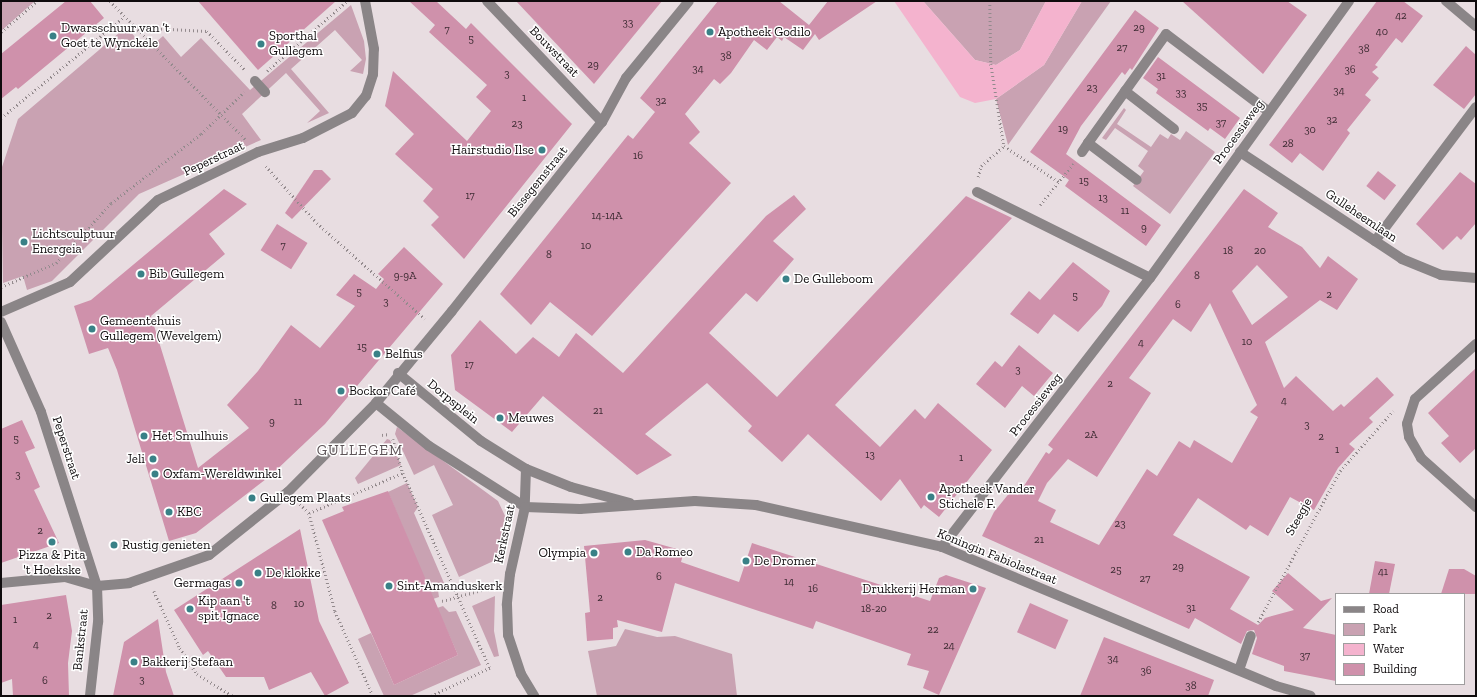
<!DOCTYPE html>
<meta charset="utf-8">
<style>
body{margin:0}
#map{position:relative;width:1477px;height:697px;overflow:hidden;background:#e8dde1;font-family:"Zilla Slab",serif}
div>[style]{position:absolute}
.green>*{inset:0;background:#c9a2b2}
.water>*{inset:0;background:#f4b3ce}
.building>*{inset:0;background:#cf91ab;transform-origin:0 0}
.path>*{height:2.5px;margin-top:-1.25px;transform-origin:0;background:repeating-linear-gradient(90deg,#938a8d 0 1px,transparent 0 4px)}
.minor>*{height:10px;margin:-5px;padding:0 5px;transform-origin:5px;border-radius:5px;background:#8a8587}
.dots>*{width:11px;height:11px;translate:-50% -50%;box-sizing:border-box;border:2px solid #fff;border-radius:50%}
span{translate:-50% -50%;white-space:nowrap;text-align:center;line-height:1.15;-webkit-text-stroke:3px #fff;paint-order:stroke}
.number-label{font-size:11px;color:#3f2c34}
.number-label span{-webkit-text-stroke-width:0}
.poi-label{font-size:13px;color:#0f0b0d}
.left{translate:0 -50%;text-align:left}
.right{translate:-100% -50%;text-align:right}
.street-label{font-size:13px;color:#0f0b0d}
.quarter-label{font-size:15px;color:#5d5357;letter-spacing:1px}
.frame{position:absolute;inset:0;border:2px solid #0f0b0d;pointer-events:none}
.legend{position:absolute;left:1335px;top:593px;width:130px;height:92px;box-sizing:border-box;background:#fff;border:1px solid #9f9d9e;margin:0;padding:5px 7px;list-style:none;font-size:12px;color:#0f0b0d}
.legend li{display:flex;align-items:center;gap:8px;height:20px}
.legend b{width:20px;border:1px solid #9f9d9e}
</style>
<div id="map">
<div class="green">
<i style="clip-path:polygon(1px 1px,35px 1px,1px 31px)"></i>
<i style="clip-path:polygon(923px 1px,1046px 1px,1020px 50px,996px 65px,975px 60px)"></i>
<i style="clip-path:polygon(1082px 1px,1111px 1px,1008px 145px,996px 99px,1044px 65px)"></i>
<i style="clip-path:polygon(351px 5px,364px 41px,366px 59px,363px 74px,350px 71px,362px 60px,335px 30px,291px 69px,329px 113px,307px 123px,320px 111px,286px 73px,242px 114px,261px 140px,139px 194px,52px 281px,27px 290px,23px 276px,3px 283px,1px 170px,18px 119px,126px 27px,147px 50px,163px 36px,181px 57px,201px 38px,250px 90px)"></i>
<i style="clip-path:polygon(1124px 108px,1126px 110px,1117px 124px,1151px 147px,1160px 134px,1168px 139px,1171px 134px,1180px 140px,1186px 131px,1215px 152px,1170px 214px,1133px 186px,1144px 171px,1138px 166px,1148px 151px,1115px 128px,1106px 140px,1102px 138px)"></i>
<i style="clip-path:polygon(397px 427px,498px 501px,506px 518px,502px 557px,459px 577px,432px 515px,453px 505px,434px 465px,414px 475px,395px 434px)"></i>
<i style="clip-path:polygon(387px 439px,390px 440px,401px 465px,358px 484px,355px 478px)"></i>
<i style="clip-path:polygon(407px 483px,418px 507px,414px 513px,444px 583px,438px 590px,439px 597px,433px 599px,388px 492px)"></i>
<i style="clip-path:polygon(495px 596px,494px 631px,499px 656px,494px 657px,472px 606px)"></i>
<i style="clip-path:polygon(443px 606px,449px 612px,456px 611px,481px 665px,410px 696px,384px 696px,358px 639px,371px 633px,394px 685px,458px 655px,437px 608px)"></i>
<i style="clip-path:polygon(625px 629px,657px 637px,675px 636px,732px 654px,737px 696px,597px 696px,588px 651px,616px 646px)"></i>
</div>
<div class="water">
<i style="clip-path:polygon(894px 1px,923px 1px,975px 60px,996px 65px,1020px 50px,1046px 1px,1082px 1px,1044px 65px,996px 99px,975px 103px,960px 97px)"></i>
</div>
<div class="building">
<i style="clip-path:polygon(66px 1px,90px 1px,104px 18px,18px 89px,16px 87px,1px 99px,1px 54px)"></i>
<i style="clip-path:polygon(198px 1px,336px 1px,258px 70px)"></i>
<i style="clip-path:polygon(409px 1px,436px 1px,466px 29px,471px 23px,572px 124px,464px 259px,431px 225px,439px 217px,423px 201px,433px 189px,395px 154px,414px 134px,385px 106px,393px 71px,467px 141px,491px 111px,476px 97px,487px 85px,429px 32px,435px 25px)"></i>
<i style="clip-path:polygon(516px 1px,662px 1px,594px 84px)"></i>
<i style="clip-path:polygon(718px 1px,779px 1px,809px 25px,828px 1px,877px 1px,819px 40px,815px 34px,803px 50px,784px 37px,782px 41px,777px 37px,767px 50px,754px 40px,731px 73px,720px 84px,714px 79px,685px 114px,700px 132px,689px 143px,731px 183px,592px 336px,550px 302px,531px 325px,500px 294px,628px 135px,633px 139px,655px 112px,640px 98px)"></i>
<i style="clip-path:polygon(1182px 1px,1287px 1px,1307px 15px,1263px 74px)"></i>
<i style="clip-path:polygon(1377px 1px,1403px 1px,1423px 16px,1402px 43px,1396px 38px,1375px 65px,1378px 67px,1372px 72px,1379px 78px,1365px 95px,1371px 100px,1347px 130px,1350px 133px,1323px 171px,1300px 153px,1292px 163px,1269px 145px)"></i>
<i style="clip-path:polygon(1135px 10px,1159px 28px,1132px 70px,1130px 68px,1125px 75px,1122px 72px,1081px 126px,1066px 154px,1161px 225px,1146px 246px,1065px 186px,1069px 180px,1030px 152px)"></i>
<i style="clip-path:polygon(1466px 46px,1476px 55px,1476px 94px,1464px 109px,1433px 85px)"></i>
<i style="clip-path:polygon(1158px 57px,1240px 118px,1225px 139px,1210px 128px,1208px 131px,1156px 93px,1158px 89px,1143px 78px)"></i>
<i style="clip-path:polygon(314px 170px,322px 170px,331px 179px,292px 219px,285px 213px)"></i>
<i style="left:1378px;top:171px;width:23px;height:19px;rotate:38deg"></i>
<i style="clip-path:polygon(1460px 172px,1476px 184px,1476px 223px,1461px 240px,1457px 236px,1443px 250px,1416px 224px)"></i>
<i style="clip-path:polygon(224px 189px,247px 204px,209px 234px,225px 254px,151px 316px,198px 468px,249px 428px,227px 405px,258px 371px,291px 325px,320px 348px,355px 306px,336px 295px,354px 274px,376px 289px,384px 279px,378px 274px,404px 247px,443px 284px,325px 424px,270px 476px,196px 533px,169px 541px,117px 370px,108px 348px,89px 354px,74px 306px,91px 300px)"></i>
<i style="clip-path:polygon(evenodd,1244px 189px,1278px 213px,1268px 227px,1302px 247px,1320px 268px,1328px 256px,1358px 279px,1337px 310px,1320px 300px,1265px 342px,1284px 388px,1296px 376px,1333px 411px,1341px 404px,1344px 407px,1377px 377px,1394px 395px,1369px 418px,1373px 422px,1349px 444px,1355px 449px,1338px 468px,1314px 510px,1290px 497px,1268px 536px,1250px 525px,1246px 530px,1198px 498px,1173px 535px,1250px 577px,1230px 609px,1258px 625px,1265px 618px,1294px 610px,1272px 591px,1288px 573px,1321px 601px,1332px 598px,1303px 628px,1336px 635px,1336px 681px,1284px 671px,1284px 666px,1252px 654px,1257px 638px,1254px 630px,1247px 631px,1241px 644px,1195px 618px,1189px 629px,982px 536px,994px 512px,1011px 491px,1018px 495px,1046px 452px,1049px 454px,1053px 449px,1048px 445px,1244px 189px,1257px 265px,1288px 297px,1252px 325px,1232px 291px,1257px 265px,1244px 189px,1210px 303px,1257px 405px,1250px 412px,1258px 417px,1232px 463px,1194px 440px,1190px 448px,1179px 441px,1157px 476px,1147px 469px,1099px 545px,1050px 522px,1056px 510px,1038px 501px,1047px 483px,1068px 459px,1097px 477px,1151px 393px,1129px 378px,1173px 319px,1191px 332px,1210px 303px)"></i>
<i style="clip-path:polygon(794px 195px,806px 209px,773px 241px,794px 259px,757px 302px,746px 293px,709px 333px,777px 397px,966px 196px,1012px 218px,835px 405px,880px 447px,915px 409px,925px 419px,938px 403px,992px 450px,939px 517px,924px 505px,921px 509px,900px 479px,881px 501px,808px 434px,782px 462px,748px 431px,752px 426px,707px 383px,645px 434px,672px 455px,637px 475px,543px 396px,512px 432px,455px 390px,451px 355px,480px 320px,516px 354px,533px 337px,559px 357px,576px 333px,623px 373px,766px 216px)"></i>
<i style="left:277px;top:224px;width:36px;height:31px;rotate:32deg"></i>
<i style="clip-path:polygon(1073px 262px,1110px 291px,1102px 306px,1078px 332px,1054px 314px,1038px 334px,1010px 314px,1029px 291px,1040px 300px)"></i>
<i style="clip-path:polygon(1019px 345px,1053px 373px,1034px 396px,1022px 386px,1005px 408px,976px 384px,995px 361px,1002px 367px)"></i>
<i style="clip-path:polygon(1476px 368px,1476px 448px,1460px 463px,1441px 443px,1449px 436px,1428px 413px)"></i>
<i style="clip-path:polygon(22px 420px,35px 448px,25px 452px,40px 487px,34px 490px,59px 543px,1px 563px,1px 429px)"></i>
<i style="clip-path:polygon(388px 491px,458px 655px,394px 685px,322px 520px,344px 511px,342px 507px)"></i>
<i style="clip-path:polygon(300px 529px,319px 621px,349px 683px,325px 696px,311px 672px,269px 690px,264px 677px,226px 677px,208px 651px,203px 655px,174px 610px)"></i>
<i style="clip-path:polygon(645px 540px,684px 551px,681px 562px,739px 582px,752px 543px,930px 601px,939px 578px,946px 575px,986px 588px,939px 695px,923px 688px,929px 671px,907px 665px,911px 654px,816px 621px,813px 629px,675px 583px,662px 632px,617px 620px,618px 627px,613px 628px,613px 639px,587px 641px,585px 613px,590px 612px,584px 546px)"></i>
<i style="clip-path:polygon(1375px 561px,1395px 564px,1389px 594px,1369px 594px)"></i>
<i style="clip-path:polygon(1449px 569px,1464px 569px,1476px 576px,1476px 594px,1441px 594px)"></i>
<i style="clip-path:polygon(66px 595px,72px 631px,68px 663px,69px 696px,13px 696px,12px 679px,1px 683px,1px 605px)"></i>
<i style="left:1030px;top:603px;width:42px;height:32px;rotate:24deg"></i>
<i style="clip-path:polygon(158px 619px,166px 672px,174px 696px,113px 696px,124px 642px)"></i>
<i style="clip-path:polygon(1104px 637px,1214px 680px,1208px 696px,1080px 696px)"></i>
</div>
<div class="path">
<i style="left:110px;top:1px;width:194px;rotate:45.6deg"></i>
<i style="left:990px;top:1px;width:63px;rotate:89.1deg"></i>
<i style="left:991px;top:64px;width:83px;rotate:81deg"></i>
<i style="left:1004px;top:146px;width:66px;rotate:33.2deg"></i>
<i style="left:133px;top:27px;width:74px;rotate:3.1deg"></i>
<i style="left:207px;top:31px;width:54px;rotate:45.7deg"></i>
<i style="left:1px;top:32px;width:48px;rotate:-40.7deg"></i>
<i style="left:267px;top:71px;width:106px;rotate:-41.2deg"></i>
<i style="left:1px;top:118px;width:159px;rotate:-39.4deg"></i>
<i style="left:266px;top:166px;width:76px;rotate:48.2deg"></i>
<i style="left:317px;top:223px;width:144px;rotate:41.6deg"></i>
<i style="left:978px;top:177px;width:11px;rotate:-75deg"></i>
<i style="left:981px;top:166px;width:30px;rotate:-41deg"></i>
<i style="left:1040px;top:205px;width:53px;rotate:-51.2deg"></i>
<i style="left:1px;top:287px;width:60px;rotate:-23.6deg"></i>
<i style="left:56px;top:263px;width:81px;rotate:-47.5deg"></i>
<i style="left:111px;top:203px;width:113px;rotate:-37.5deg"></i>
<i style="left:201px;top:134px;width:60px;rotate:-44.3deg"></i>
<i style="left:382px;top:435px;width:7px;rotate:-8deg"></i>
<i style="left:393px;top:439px;width:35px;rotate:74deg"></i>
<i style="left:403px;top:473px;width:214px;rotate:66deg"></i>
<i style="left:490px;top:668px;width:64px;rotate:154.2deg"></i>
<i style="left:300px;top:504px;width:13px;rotate:45deg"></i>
<i style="left:309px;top:513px;width:101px;rotate:75.1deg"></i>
<i style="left:335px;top:611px;width:93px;rotate:65.9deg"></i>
<i style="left:309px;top:513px;width:102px;rotate:-23.1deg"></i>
<i style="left:154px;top:591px;width:63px;rotate:65.5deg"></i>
<i style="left:180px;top:648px;width:31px;rotate:57deg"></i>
<i style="left:197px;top:674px;width:42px;rotate:31.4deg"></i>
<i style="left:442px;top:601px;width:52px;rotate:-15.6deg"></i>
<i style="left:1258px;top:622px;width:172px;rotate:-61.5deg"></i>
<i style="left:1340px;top:471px;width:80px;rotate:-48.5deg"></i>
</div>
<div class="minor">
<i style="left:487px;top:1px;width:167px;rotate:46.5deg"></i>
<i style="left:1446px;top:1px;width:39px;rotate:40deg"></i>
<i style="left:255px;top:81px;width:15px;rotate:48deg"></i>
<i style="left:1125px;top:91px;width:62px;rotate:37.8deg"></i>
<i style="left:1088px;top:143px;width:134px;rotate:-54.4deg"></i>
<i style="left:1166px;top:34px;width:129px;rotate:37.1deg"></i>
<i style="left:1082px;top:152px;width:11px;rotate:-56deg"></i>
<i style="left:1088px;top:143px;width:61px;rotate:37.1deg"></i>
<i style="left:1240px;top:152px;width:194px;rotate:33.4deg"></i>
<i style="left:1402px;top:259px;width:42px;rotate:22.3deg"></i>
<i style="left:1441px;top:275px;width:35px;rotate:5deg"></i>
<i style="left:977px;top:192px;width:193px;rotate:26.4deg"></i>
<i style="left:1375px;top:241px;width:168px;rotate:-53deg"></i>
<i style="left:1px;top:312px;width:75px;rotate:-23.5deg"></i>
<i style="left:70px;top:282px;width:120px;rotate:-43deg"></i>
<i style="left:158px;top:200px;width:111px;rotate:-25.6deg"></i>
<i style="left:258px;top:152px;width:47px;rotate:-17.3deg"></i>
<i style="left:303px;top:138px;width:55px;rotate:-27deg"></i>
<i style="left:352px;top:113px;width:22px;rotate:-51deg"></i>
<i style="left:366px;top:96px;width:23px;rotate:-72deg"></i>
<i style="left:373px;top:74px;width:25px;rotate:-88deg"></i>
<i style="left:374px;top:49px;width:49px;rotate:-100.6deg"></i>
<i style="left:1px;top:322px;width:98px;rotate:66deg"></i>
<i style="left:41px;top:412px;width:183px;rotate:72.2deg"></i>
<i style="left:97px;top:586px;width:36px;rotate:88deg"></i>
<i style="left:98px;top:622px;width:74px;rotate:96.2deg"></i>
<i style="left:1476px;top:344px;width:82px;rotate:138deg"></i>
<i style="left:1415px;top:399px;width:26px;rotate:108deg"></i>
<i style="left:1407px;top:424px;width:13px;rotate:81deg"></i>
<i style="left:1409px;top:437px;width:24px;rotate:60deg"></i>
<i style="left:1421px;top:458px;width:74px;rotate:41.7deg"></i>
<i style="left:398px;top:373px;width:107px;rotate:39.3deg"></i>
<i style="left:481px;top:441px;width:53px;rotate:31.9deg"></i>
<i style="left:526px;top:469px;width:48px;rotate:21.8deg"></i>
<i style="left:571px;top:487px;width:61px;rotate:15.2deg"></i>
<i style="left:376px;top:403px;width:68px;rotate:39.1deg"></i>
<i style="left:429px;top:446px;width:114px;rotate:32.4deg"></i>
<i style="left:525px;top:507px;width:55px;rotate:2.1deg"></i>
<i style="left:580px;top:509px;width:115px;rotate:-4deg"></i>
<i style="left:695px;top:501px;width:61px;rotate:3.8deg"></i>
<i style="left:756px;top:505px;width:191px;rotate:12.7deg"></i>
<i style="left:942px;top:547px;width:362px;rotate:22.6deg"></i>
<i style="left:1276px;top:686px;width:36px;rotate:16deg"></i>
<i style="left:526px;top:469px;width:38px;rotate:92deg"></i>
<i style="left:525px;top:507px;width:69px;rotate:102.6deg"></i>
<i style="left:510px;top:574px;width:31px;rotate:96deg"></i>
<i style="left:507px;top:605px;width:30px;rotate:88deg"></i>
<i style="left:508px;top:635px;width:41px;rotate:71.6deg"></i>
<i style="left:521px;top:674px;width:26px;rotate:59deg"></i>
<i style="left:942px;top:547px;width:340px;rotate:-52.3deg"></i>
<i style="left:1150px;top:278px;width:341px;rotate:-54.3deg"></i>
<i style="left:1px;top:583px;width:64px;rotate:-5.4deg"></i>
<i style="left:65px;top:577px;width:33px;rotate:16deg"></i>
<i style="left:97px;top:586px;width:32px;rotate:-5deg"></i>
<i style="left:129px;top:583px;width:85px;rotate:-19.3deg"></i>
<i style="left:209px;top:555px;width:101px;rotate:-38.6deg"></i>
<i style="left:288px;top:492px;width:125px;rotate:-45.3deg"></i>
<i style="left:376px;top:403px;width:119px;rotate:-50.4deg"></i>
<i style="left:452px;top:311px;width:241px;rotate:-51.6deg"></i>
<i style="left:602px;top:122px;width:50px;rotate:-61.4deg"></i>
<i style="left:626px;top:78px;width:99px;rotate:-50.7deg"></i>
<i style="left:1239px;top:670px;width:36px;rotate:-71deg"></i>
</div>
<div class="dots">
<i style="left:710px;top:32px;background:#398187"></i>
<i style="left:53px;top:36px;background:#398187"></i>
<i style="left:261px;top:44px;background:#398187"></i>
<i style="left:542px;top:150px;background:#398187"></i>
<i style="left:24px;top:242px;background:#398187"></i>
<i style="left:141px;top:274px;background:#398187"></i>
<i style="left:786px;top:279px;background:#398187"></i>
<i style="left:92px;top:329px;background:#398187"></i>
<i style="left:377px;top:354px;background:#398187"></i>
<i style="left:341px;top:391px;background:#398187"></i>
<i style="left:500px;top:418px;background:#398187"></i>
<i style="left:144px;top:436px;background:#398187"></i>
<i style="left:153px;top:459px;background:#398187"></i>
<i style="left:155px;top:474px;background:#398187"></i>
<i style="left:931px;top:497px;background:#398187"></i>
<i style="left:252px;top:498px;background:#398187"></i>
<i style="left:169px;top:512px;background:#398187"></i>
<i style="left:52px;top:542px;background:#398187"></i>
<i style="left:114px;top:545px;background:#398187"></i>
<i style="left:628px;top:552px;background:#398187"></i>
<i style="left:594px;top:553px;background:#398187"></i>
<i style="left:746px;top:561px;background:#398187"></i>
<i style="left:258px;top:573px;background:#398187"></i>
<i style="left:239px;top:583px;background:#398187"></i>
<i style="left:389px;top:586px;background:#398187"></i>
<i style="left:973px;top:589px;background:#398187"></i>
<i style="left:190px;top:609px;background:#398187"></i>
<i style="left:134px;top:662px;background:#398187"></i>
</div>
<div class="number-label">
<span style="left:1401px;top:16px">42</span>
<span style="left:628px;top:23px">33</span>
<span style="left:1139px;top:28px">29</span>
<span style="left:447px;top:30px">7</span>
<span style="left:1382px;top:32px">40</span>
<span style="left:471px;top:39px">5</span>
<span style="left:1122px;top:48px">27</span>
<span style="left:1364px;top:49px">38</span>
<span style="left:726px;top:56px">38</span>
<span style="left:593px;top:65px">29</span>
<span style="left:698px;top:69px">34</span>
<span style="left:1350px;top:70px">36</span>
<span style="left:507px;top:74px">3</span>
<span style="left:1161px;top:76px">31</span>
<span style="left:1092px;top:88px">23</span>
<span style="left:1339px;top:91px">34</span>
<span style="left:1181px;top:93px">33</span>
<span style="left:524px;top:98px">1</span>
<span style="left:661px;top:101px">32</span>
<span style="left:1202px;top:106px">35</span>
<span style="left:1332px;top:120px">32</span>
<span style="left:1221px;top:123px">37</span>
<span style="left:517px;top:124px">23</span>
<span style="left:1063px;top:129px">19</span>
<span style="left:1310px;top:130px">30</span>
<span style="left:1288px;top:144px">28</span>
<span style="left:638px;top:156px">16</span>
<span style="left:1084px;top:181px">15</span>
<span style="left:470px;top:196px">17</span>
<span style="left:1103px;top:198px">13</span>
<span style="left:1125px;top:211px">11</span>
<span style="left:607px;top:216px">14-14A</span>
<span style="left:1144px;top:228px">9</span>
<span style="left:283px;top:246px">7</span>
<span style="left:586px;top:246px">10</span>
<span style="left:1228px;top:251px">18</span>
<span style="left:1260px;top:251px">20</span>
<span style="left:549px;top:255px">8</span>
<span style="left:405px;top:276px">9-9A</span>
<span style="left:1197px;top:276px">8</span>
<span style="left:359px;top:292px">5</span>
<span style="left:1329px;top:295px">2</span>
<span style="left:1075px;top:296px">5</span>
<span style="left:386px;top:302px">3</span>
<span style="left:1178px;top:305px">6</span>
<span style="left:1247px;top:342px">10</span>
<span style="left:1141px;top:343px">4</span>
<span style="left:362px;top:347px">15</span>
<span style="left:469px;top:365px">17</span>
<span style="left:1018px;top:370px">3</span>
<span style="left:1110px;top:384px">2</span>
<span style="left:1284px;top:401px">4</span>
<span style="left:298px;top:402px">11</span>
<span style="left:598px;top:411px">21</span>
<span style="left:272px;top:422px">9</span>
<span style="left:1307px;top:425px">3</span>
<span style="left:1091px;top:435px">2A</span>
<span style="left:1321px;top:437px">2</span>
<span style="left:16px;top:439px">5</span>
<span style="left:1337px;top:450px">1</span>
<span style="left:870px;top:455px">13</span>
<span style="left:961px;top:458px">1</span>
<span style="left:18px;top:475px">3</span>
<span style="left:1120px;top:524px">23</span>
<span style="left:40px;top:531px">2</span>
<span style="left:1039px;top:540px">21</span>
<span style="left:1178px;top:567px">29</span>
<span style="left:1116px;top:570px">25</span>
<span style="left:1383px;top:572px">41</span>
<span style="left:659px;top:577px">6</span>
<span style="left:1145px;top:579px">27</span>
<span style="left:789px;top:582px">14</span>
<span style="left:813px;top:589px">16</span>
<span style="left:600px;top:598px">2</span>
<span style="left:299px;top:604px">10</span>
<span style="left:274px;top:606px">8</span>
<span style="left:1191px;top:608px">31</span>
<span style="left:874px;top:609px">18-20</span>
<span style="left:49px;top:616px">2</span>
<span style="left:15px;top:620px">1</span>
<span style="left:933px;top:630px">22</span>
<span style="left:36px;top:645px">4</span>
<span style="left:949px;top:646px">24</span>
<span style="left:1305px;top:656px">37</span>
<span style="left:1113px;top:659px">34</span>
<span style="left:1146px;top:671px">36</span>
<span style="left:142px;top:680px">3</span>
<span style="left:45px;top:681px">6</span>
<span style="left:1191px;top:686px">38</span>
</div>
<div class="poi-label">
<span class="left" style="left:61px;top:36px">Dwarsschuur van ’t<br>Goet te Wynckele</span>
<span class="left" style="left:718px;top:32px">Apotheek Godilo</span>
<span class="left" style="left:269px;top:44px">Sporthal<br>Gullegem</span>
<span class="right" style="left:534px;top:150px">Hairstudio Ilse</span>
<span class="left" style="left:32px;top:242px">Lichtsculptuur<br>Energeia</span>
<span class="left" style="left:149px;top:274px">Bib Gullegem</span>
<span class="left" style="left:794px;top:279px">De Gulleboom</span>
<span class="left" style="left:100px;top:329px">Gemeentehuis<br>Gullegem (Wevelgem)</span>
<span class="left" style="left:385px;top:354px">Belfius</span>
<span class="left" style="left:349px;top:391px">Bockor Café</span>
<span class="left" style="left:508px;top:418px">Meuwes</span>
<span class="left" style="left:152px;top:436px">Het Smulhuis</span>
<span class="right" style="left:145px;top:459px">Jeli</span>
<span class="left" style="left:163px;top:474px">Oxfam-Wereldwinkel</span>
<span class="left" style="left:939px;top:497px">Apotheek Vander<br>Stichele F.</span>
<span class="left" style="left:260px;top:498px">Gullegem Plaats</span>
<span class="left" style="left:177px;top:512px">KBC</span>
<span class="left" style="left:122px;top:545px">Rustig genieten</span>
<span class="left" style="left:636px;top:552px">Da Romeo</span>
<span class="right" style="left:586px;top:553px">Olympia</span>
<span style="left:52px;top:563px">Pizza &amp; Pita<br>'t Hoekske</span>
<span class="left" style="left:754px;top:561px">De Dromer</span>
<span class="left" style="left:266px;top:573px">De klokke</span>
<span class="right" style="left:231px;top:583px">Germagas</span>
<span class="left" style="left:397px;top:586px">Sint-Amanduskerk</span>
<span class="right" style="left:965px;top:589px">Drukkerij Herman</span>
<span class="left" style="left:198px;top:609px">Kip aan 't<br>spit Ignace</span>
<span class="left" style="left:142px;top:662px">Bakkerij Stefaan</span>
</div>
<div class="street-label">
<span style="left:554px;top:52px;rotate:46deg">Bouwstraat</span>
<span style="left:1239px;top:132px;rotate:-54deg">Processieweg</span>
<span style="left:214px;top:159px;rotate:-25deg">Peperstraat</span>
<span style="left:538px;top:182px;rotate:-51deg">Bissegemstraat</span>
<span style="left:1361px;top:216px;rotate:34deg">Gulleheemlaan</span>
<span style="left:453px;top:402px;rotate:39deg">Dorpsplein</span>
<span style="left:1036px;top:405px;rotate:-52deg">Processieweg</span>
<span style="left:66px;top:448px;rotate:72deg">Peperstraat</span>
<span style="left:1299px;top:517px;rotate:-61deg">Steegje</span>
<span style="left:505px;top:534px;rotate:-78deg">Kerkstraat</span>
<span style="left:997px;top:557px;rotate:22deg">Koningin Fabiolastraat</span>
<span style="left:81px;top:640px;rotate:-84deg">Bankstraat</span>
</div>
<div class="quarter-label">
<span style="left:360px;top:451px">GULLEGEM</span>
</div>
<div class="frame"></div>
<ul class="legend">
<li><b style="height:5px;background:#8a8587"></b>Road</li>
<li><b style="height:11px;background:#c9a2b2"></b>Park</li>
<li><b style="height:11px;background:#f4b3ce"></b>Water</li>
<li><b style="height:11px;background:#cf91ab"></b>Building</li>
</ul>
</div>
